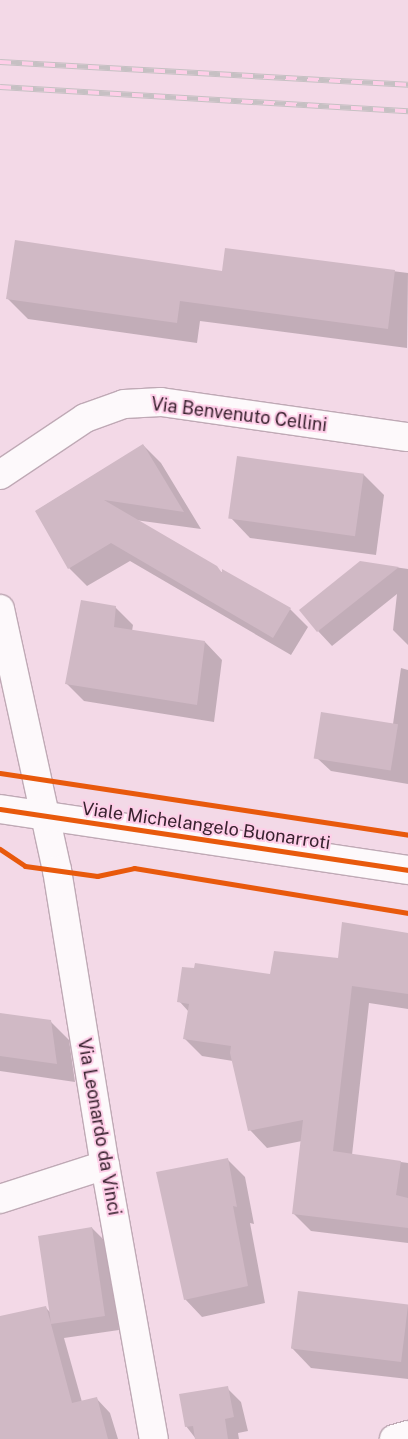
<!DOCTYPE html>
<style>
body{margin:0}
#map{position:relative;width:408px;height:1439px;overflow:hidden;background:#f3d9e7;font-family:"Public Sans",sans-serif}
div>[style]{position:absolute}
.shadow>*{inset:0;background:#0003}
.building>*{inset:0;background:#d0b9c5;transform-origin:0 0}
.roads{filter:drop-shadow(1px 0 #bfa9b5) drop-shadow(-1px 0 #bfa9b5) drop-shadow(0 1px #bfa9b5) drop-shadow(0 -1px #bfa9b5)}
.minor>*{height:28px;margin:-14px;padding:0 14px;transform-origin:14px;border-radius:14px;background:#fdf9fb}
.secondary>*{height:28px;margin:-14px;padding:0 14px;transform-origin:14px;border-radius:14px;background:#fdf9fb}
.rail>*{height:5.5px;margin-top:-2.75px;transform-origin:0;background:repeating-linear-gradient(90deg,#fecee8 0 11px,#c6c0c3 0 22px);box-sizing:border-box;border-block:1px solid #c6c0c3}
.cycleway>*{height:5px;margin:-2.5px;padding:0 2.5px;transform-origin:2.5px;border-radius:2.5px;background:#e8590c}
span{translate:-50% -50%;white-space:nowrap;text-align:center;line-height:1.15;-webkit-text-stroke:4px #fecee8;paint-order:stroke}
.street-label{font-size:18px;color:#39222f}
</style>
<div id="map">
<div class="shadow">
<i style="clip-path:polygon(226px 250px,408px 273px,407px 348px,200px 321px,197px 343px,28px 319px,8px 299px,223px 273px)"></i>
<i style="clip-path:polygon(143px 445px,161px 463px,201px 529px,135px 520px,223px 573px,290px 609px,308px 627px,291px 655px,130px 561px,87px 586px,69px 568px,36px 511px)"></i>
<i style="clip-path:polygon(363px 474px,384px 495px,376px 555px,250px 538px,230px 517px)"></i>
<i style="clip-path:polygon(360px 562px,408px 569px,408px 645px,393px 630px,397px 594px,332px 646px,318px 631px)"></i>
<i style="clip-path:polygon(115px 607px,133px 625px,132px 631px,205px 642px,222px 660px,214px 722px,84px 701px,67px 684px)"></i>
<i style="clip-path:polygon(401px 668px,408px 670px,408px 784px,331px 771px,318px 759px,393px 724px)"></i>
<i style="clip-path:polygon(408px 934px,408px 1009px,369px 1003px,352px 1155px,408px 1163px,408px 1243px,311px 1231px,293px 1213px,302px 1141px,267px 1148px,250px 1130px,233px 1061px,202px 1056px,185px 1039px,189px 1012px,179px 1001px,339px 960px)"></i>
<i style="clip-path:polygon(0 1014px,50px 1021px,69px 1040px,75px 1082px,0 1071px)"></i>
<i style="clip-path:polygon(227px 1159px,245px 1177px,254px 1224px,250px 1223px,265px 1303px,202px 1317px,185px 1299px)"></i>
<i style="clip-path:polygon(92px 1228px,106px 1242px,119px 1330px,64px 1338px,82px 1402px,96px 1398px,110px 1413px,118px 1439px,0 1439px,0 1317px,46px 1308px,50px 1312px)"></i>
<i style="clip-path:polygon(408px 1306px,408px 1379px,311px 1368px,291px 1347px)"></i>
<i style="clip-path:polygon(227px 1388px,241px 1402px,248px 1431px,238px 1433px,239px 1439px,196px 1439px,186px 1426px)"></i>
</div>
<div class="building">
<i style="clip-path:polygon(15px 240px,222px 271px,225px 248px,395px 270px,388px 329px,180px 301px,177px 323px,6px 299px)"></i>
<i style="clip-path:polygon(143px 444px,184px 512px,104px 500px,217px 566px,222px 573px,222px 569px,291px 608px,273px 638px,111px 543px,68px 569px,35px 511px)"></i>
<i style="left:237px;top:456px;width:128px;height:63px;rotate:8deg"></i>
<i style="clip-path:polygon(360px 561px,399px 567px,317px 632px,299px 610px)"></i>
<i style="clip-path:polygon(81px 600px,116px 606px,114px 627px,205px 641px,197px 705px,65px 684px)"></i>
<i style="left:321px;top:712px;width:78px;height:47px;rotate:9deg"></i>
<i style="clip-path:polygon(342px 922px,408px 933px,408px 994px,352px 986px,333px 1151px,401px 1161px,396px 1195px,408px 1198px,408px 1228px,292px 1214px,303px 1120px,248px 1131px,230px 1053px,231px 1046px,183px 1039px,189px 1004px,177px 1002px,182px 967px,194px 968px,195px 963px,270px 974px,274px 951px,338px 958px)"></i>
<i style="clip-path:polygon(0 1013px,51px 1020px,57px 1064px,0 1056px)"></i>
<i style="clip-path:polygon(228px 1158px,237px 1207px,233px 1206px,248px 1286px,184px 1300px,156px 1172px)"></i>
<i style="clip-path:polygon(92px 1227px,105px 1316px,51px 1324px,72px 1403px,97px 1397px,108px 1439px,0 1439px,0 1316px,46px 1306px,51px 1323px,38px 1236px)"></i>
<i style="left:298px;top:1291px;width:111px;height:58px;rotate:7deg"></i>
<i style="clip-path:polygon(228px 1386px,234px 1417px,225px 1419px,228px 1439px,195px 1439px,193px 1426px,185px 1427px,179px 1394px)"></i>
</div>
<div class="roads">
<div class="minor">
<i style="left:0;top:475px;width:102px;rotate:-33.8deg"></i>
<i style="left:85px;top:418px;width:41px;rotate:-19.7deg"></i>
<i style="left:124px;top:404px;width:37px;rotate:-3deg"></i>
<i style="left:161px;top:402px;width:249px;rotate:8.1deg"></i>
<i style="left:0;top:609px;width:267px;rotate:77.7deg"></i>
<i style="left:57px;top:870px;width:299px;rotate:80.8deg"></i>
<i style="left:105px;top:1165px;width:278px;rotate:79.9deg"></i>
<i style="left:0;top:1199px;width:110px;rotate:-17.9deg"></i>
<i style="left:394px;top:1439px;width:15px;rotate:-16deg"></i>
</div>
<div class="secondary">
<i style="left:0;top:809px;width:413px;rotate:8.5deg"></i>
</div>
</div>
<div class="rail">
<i style="left:0;top:62px;width:409px;rotate:3.2deg"></i>
<i style="left:0;top:87px;width:409px;rotate:3.4deg"></i>
</div>
<div class="cycleway">
<i style="left:0;top:773px;width:413px;rotate:8.6deg"></i>
<i style="left:0;top:809px;width:413px;rotate:8.5deg"></i>
<i style="left:0;top:849px;width:30px;rotate:34deg"></i>
<i style="left:25px;top:866px;width:73px;rotate:7.9deg"></i>
<i style="left:97px;top:876px;width:38px;rotate:-12deg"></i>
<i style="left:134px;top:868px;width:278px;rotate:9.3deg"></i>
</div>
<div class="street-label">
<span style="left:239px;top:415px;rotate:7deg">Via Benvenuto Cellini</span>
<span style="left:206px;top:826px;rotate:8deg">Viale Michelangelo Buonarroti</span>
<span style="left:99px;top:1127px;rotate:80deg">Via Leonardo da Vinci</span>
</div>
</div>
